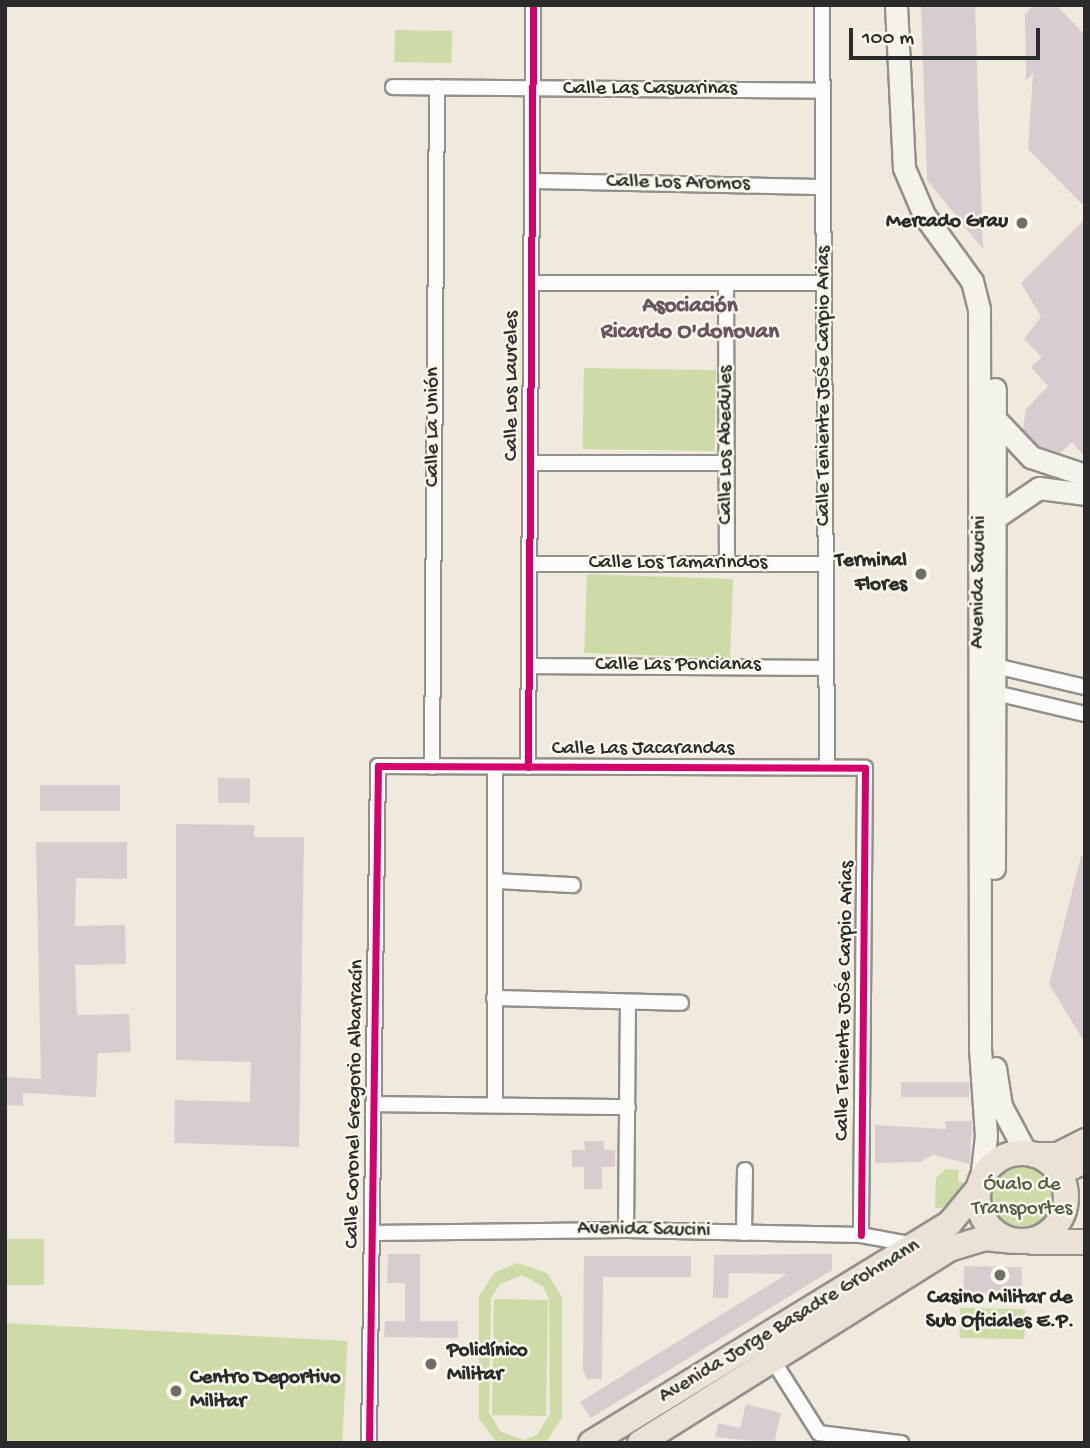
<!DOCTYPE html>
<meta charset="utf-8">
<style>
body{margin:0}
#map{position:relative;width:1090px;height:1448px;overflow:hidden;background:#efe9de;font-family:"Gochi Hand",sans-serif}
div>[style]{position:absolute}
.green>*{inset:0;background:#cddca6;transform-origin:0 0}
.round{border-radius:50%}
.building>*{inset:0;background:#d9ccce;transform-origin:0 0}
.roads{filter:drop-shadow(2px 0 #93908b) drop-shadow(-2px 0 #93908b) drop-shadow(0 2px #93908b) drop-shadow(0 -2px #93908b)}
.minor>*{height:14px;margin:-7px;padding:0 7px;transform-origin:7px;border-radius:7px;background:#fdfcfa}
.secondary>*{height:21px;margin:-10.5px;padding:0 10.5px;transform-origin:10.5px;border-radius:10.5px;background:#f5f2ec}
.trunk>*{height:24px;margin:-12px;padding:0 12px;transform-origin:12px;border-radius:12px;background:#eae2d6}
.trunk>.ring{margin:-12px;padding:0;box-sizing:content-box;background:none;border:24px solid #eae2d6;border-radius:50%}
.cycleway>*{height:7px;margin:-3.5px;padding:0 3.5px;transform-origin:3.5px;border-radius:3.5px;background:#d6006c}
.dots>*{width:19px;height:19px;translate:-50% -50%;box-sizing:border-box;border:4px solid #fbf7ec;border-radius:50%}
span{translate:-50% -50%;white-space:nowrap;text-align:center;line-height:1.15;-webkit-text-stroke:5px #fbf7ec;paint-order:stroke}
.street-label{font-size:21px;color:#2b2b2b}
.poi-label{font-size:21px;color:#2b2b2b;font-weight:700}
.right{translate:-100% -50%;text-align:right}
.left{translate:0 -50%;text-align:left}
.park-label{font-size:21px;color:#535d42}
.neighbourhood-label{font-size:23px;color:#685561;font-weight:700}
.frame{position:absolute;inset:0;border:7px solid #2b2b2b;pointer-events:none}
.scale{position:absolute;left:849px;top:28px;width:191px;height:32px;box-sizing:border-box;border:4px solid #2b2b2b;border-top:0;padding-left:9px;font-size:21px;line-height:24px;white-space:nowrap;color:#2b2b2b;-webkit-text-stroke:5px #fbf7ec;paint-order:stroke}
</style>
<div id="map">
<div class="green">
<i style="left:395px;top:30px;width:57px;height:32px;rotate:1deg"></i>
<i style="left:584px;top:368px;width:132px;height:81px;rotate:1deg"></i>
<i style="left:587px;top:574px;width:146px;height:79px;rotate:2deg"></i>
<i class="round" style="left:991px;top:1167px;width:62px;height:62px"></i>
<i style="clip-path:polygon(946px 1169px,959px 1170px,958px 1182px,967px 1183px,950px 1208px,935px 1208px,936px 1178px)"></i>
<i style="left:5px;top:1239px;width:39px;height:46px"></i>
<i style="clip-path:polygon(evenodd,518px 1263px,547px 1273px,562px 1297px,562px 1418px,545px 1443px,497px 1443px,479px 1419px,479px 1296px,495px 1272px,518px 1263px,522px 1275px,543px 1286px,549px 1299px,550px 1414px,537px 1435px,524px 1440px,501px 1432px,489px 1413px,491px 1298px,500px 1284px,522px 1275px)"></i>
<i style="left:494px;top:1299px;width:54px;height:116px;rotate:1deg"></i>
<i style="left:960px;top:1308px;width:65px;height:30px;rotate:1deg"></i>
<i style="left:5px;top:1323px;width:343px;height:120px;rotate:3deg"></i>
</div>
<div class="building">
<i style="clip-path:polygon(921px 5px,975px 5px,983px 249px,927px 180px)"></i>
<i style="clip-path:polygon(1034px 5px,1056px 5px,1085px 35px,1085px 207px,1028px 149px,1033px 73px,1026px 80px,1025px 14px)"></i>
<i style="clip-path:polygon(1085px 219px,1085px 457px,1072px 442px,1060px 453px,1038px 446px,1023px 430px,1026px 409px,1048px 386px,1031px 367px,1042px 357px,1024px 339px,1041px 317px,1021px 283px)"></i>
<i style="left:218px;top:778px;width:32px;height:25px"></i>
<i style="left:120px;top:785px;width:26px;height:80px;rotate:90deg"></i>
<i style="clip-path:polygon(176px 824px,254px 825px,254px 837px,304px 837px,299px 1147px,174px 1143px,175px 1100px,250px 1102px,251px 1062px,176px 1060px)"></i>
<i style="clip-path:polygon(36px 842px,127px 842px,127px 879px,76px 878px,75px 926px,125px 925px,126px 964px,75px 965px,77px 1015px,129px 1014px,131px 1052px,98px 1053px,96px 1097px,23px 1093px,23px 1106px,5px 1105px,5px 1077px,41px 1079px)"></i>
<i style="clip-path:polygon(1081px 856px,1085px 857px,1085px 1043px,1049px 984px)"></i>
<i style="left:901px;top:1082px;width:68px;height:15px"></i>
<i style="clip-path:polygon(946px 1121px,972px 1121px,970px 1164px,933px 1155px,920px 1162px,875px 1163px,875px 1125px,946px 1129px)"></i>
<i style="clip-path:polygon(584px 1141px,604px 1141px,604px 1150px,615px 1150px,615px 1167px,602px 1167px,602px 1189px,584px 1189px,584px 1167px,572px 1167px,572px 1150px,585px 1150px)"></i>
<i style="clip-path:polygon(388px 1254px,420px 1254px,420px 1321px,458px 1321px,458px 1338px,384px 1337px,385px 1321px,405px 1321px,405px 1283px,387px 1283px)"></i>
<i style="clip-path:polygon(832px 1254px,832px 1270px,591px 1418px,580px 1402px,787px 1274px,729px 1273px,728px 1298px,713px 1298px,714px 1255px)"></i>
<i style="clip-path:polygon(584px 1256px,691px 1256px,691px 1277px,603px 1277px,602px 1379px,587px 1379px,583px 1370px)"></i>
<i style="left:964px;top:1266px;width:58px;height:27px;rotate:1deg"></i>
<i style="clip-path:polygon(746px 1404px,781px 1413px,774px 1443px,715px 1437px,718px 1423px,740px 1428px)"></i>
</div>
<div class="roads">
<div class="minor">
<i style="left:822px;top:5px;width:762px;rotate:89.62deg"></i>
<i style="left:393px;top:87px;width:430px;rotate:0.5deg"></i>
<i style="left:532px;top:181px;width:291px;rotate:1.2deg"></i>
<i style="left:531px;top:283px;width:293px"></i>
<i style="left:726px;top:283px;width:281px;rotate:89.8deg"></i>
<i style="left:530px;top:463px;width:197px"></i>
<i style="left:530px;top:564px;width:296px"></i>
<i style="left:987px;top:664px;width:101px;rotate:13.2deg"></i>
<i style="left:529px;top:666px;width:297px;rotate:0.4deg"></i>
<i style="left:987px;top:691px;width:101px;rotate:13.2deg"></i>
<i style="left:432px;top:767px;width:680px;rotate:-89.58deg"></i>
<i style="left:495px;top:767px;width:335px;rotate:90deg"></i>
<i style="left:528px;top:767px;width:762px;rotate:-89.62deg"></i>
<i style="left:496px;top:881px;width:77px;rotate:3deg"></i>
<i style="left:494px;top:998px;width:187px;rotate:1.5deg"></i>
<i style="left:373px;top:1104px;width:255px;rotate:0.7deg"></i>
<i style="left:626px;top:1230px;width:228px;rotate:-89.5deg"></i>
<i style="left:372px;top:1233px;width:254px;rotate:-0.7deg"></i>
<i style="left:626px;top:1230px;width:235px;rotate:1.2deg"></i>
<i style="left:861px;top:1235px;width:55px;rotate:10.5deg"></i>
<i style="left:744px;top:1233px;width:63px;rotate:-89.1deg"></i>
<i style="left:772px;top:1359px;width:88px;rotate:57.6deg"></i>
<i style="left:819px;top:1433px;width:83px;rotate:7deg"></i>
<i style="left:369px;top:1443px;width:677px;rotate:-89.24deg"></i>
<i style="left:378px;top:766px;width:487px;rotate:0.2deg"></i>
<i style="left:865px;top:768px;width:467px;rotate:90.5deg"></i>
</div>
<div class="secondary">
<i style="left:896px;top:5px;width:163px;rotate:87.2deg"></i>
<i style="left:904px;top:168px;width:51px;rotate:66.9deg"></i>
<i style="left:924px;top:215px;width:82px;rotate:54deg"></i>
<i style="left:972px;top:281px;width:29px;rotate:76deg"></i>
<i style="left:979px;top:309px;width:739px;rotate:89.92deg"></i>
<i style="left:980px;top:1048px;width:88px;rotate:86.1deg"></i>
<i style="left:986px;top:1136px;width:44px;rotate:96.5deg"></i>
<i style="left:997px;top:421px;width:50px;rotate:46.6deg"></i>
<i style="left:1031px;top:457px;width:57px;rotate:18.4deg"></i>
<i style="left:999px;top:515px;width:48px;rotate:-34deg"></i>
<i style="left:1039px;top:488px;width:46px;rotate:7.4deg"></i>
<i style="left:994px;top:868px;width:479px;rotate:-89.9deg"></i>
<i style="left:995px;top:1068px;width:38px;rotate:81deg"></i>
<i style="left:1001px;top:1106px;width:53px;rotate:62deg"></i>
</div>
<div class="trunk">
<i class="ring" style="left:978px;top:1153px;width:64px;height:64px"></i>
<i style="left:1035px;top:1155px;width:23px"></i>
<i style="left:1058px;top:1155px;width:30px;rotate:-27deg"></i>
<i style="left:1060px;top:1173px;width:28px;rotate:-26deg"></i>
<i style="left:1033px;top:1242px;width:52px"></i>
<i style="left:591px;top:1443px;width:420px;rotate:-31.5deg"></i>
<i style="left:949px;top:1224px;width:45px;rotate:-50.4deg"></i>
<i style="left:640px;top:1443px;width:365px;rotate:-32.1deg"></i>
<i style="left:949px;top:1249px;width:37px;rotate:-17deg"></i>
<i style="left:984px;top:1238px;width:28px;rotate:6deg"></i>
</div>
</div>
<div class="cycleway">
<i style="left:528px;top:767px;width:762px;rotate:-89.62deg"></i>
<i style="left:369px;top:1443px;width:677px;rotate:-89.24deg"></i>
<i style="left:378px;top:766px;width:487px;rotate:0.2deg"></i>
<i style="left:865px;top:768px;width:467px;rotate:90.5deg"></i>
</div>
<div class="dots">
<i style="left:1022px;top:223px;background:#706e6a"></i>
<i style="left:921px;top:574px;background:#706e6a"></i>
<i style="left:1000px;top:1275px;background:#706e6a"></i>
<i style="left:431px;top:1364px;background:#706e6a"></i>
<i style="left:176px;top:1391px;background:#706e6a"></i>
</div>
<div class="street-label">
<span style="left:650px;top:90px">Calle Las Casuarinas</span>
<span style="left:678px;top:184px;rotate:1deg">Calle Los Aromos</span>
<span style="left:513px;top:386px;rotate:-90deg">Calle Los Laureles</span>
<span style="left:825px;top:386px;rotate:-90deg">Calle Teniente Jośe Carpio Arias</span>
<span style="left:434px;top:427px;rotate:-90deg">Calle La Unión</span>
<span style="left:727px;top:445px;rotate:-90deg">Calle Los Abedules</span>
<span style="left:678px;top:564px">Calle Los Tamarindos</span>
<span style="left:980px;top:582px;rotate:-89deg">Avenida Saucini</span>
<span style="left:678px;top:666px">Calle Las Poncianas</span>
<span style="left:643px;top:750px">Calle Las Jacarandas</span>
<span style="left:846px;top:1001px;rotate:-89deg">Calle Teniente Jośe Carpio Arias</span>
<span style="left:356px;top:1104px;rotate:-89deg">Calle Coronel Gregorio Albarracín</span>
<span style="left:644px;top:1231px;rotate:1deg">Avenida Saucini</span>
<span style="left:790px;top:1322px;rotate:-31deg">Avenida Jorge Basadre Grohmann</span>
</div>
<div class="poi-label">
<span class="right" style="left:1008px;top:223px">Mercado Grau</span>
<span class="right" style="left:907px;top:574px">Terminal<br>Flores</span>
<span style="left:1000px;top:1311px">Casino Militar de<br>Sub Oficiales E.P.</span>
<span class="left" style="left:447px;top:1364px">Policlínico<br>Militar</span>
<span class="left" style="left:190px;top:1391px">Centro Deportivo<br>Militar</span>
</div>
<div class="park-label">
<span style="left:1022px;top:1198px">Óvalo de<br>Transportes</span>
</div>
<div class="neighbourhood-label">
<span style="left:690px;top:320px">Asociación<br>Ricardo O'donovan</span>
</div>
<div class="frame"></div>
<div class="scale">100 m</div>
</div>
